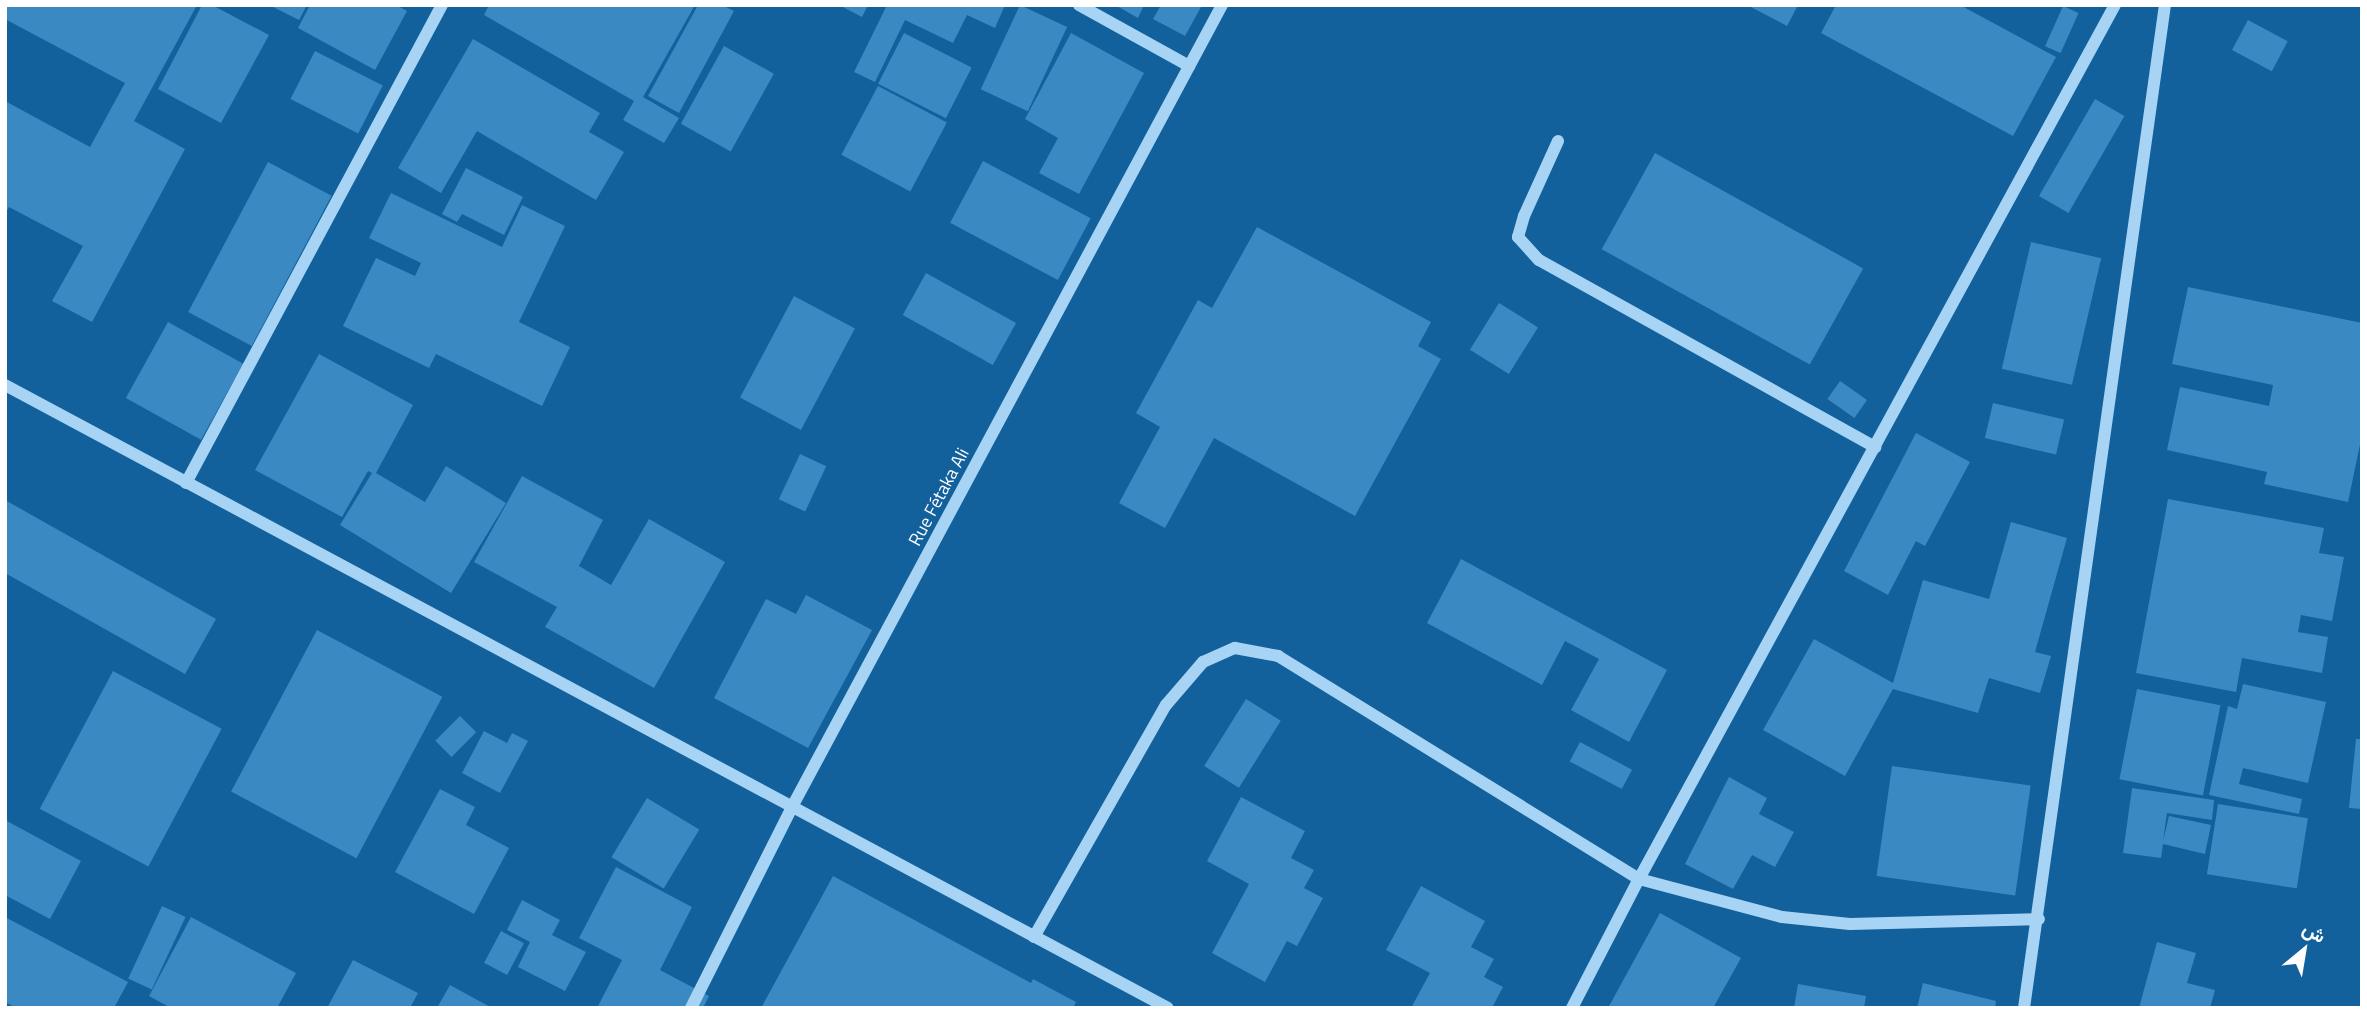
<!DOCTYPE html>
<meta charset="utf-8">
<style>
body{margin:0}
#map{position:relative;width:2367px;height:1013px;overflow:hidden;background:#12609c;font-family:"Titillium Web",Vazirmatn,sans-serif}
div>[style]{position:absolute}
.building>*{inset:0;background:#3b89c3;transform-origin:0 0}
.minor>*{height:12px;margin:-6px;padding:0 6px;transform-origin:6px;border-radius:6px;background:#a7d4f4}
span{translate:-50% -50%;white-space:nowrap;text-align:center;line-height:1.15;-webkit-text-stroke:7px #12609c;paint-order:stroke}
.street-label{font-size:18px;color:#fff}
.frame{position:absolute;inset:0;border:7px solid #fff;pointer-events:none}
.north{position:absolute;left:2269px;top:915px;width:70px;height:70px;-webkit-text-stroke:5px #12609c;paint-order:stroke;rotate:30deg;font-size:19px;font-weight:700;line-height:28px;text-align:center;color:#fff}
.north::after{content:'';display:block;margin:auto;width:24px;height:32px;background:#fff;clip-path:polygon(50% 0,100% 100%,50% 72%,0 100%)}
</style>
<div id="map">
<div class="building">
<i style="clip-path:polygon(5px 5px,197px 5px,134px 121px,185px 149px,92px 322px,52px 301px,83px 246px,9px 207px,5px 213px,5px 101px,90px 147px,125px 83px,5px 19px)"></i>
<i style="clip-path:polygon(202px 5px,212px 5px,269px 35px,221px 123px,158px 89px)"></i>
<i style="clip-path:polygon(269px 5px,307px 5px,299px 20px)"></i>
<i style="clip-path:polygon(310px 5px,396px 5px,407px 11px,375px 70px,298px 28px)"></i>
<i style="clip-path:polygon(489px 5px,695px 5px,643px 97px,679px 118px,664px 143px,623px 120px,634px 101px,484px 15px)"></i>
<i style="clip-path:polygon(698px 5px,722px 5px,734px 11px,679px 113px,648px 96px)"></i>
<i style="clip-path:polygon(839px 5px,868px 5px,862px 17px)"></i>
<i style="clip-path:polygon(887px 5px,1005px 5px,995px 28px,967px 15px,953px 43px,905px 20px,875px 82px,854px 72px)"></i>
<i style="left:1020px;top:5px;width:52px;height:93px;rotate:25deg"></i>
<i style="clip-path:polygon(1115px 5px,1144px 5px,1138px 18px)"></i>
<i style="clip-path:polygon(1161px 5px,1202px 5px,1185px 36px,1153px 19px)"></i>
<i style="clip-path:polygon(1747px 5px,1798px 5px,1787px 26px)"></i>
<i style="clip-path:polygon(1836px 5px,1960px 5px,2056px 57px,2013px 136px,1821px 33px)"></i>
<i style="left:2063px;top:6px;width:17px;height:44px;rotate:24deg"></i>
<i style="left:2248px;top:20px;width:45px;height:34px;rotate:28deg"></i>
<i style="left:904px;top:33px;width:76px;height:57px;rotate:27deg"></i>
<i style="clip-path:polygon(1071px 33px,1144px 73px,1079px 194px,1039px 173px,1058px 138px,1025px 119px)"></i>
<i style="clip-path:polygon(473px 39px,600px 113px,589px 132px,624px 152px,596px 200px,477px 131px,441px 193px,398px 168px)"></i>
<i style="left:724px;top:46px;width:57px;height:89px;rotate:29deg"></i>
<i style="left:315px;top:51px;width:76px;height:54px;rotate:27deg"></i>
<i style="left:878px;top:86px;width:78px;height:78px;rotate:28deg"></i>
<i style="left:2095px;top:99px;width:34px;height:112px;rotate:30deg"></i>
<i style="left:1655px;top:153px;width:238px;height:110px;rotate:29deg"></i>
<i style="left:983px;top:161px;width:122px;height:70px;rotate:28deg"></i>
<i style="left:268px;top:162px;width:72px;height:170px;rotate:28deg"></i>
<i style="clip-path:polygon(466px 168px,523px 197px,504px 235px,462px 214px,457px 222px,442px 214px)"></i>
<i style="clip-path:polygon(391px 193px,502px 247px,522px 205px,565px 226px,519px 322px,570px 347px,542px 406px,436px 354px,429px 368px,343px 326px,376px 258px,415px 276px,421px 263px,369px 238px)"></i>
<i style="clip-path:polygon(1257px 227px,1431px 322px,1418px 346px,1441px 359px,1355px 516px,1214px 438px,1165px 528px,1119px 503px,1160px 427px,1136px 413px,1198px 300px,1212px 308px)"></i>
<i style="left:2031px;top:242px;width:72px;height:130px;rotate:13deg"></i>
<i style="left:926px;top:273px;width:103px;height:48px;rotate:29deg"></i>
<i style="clip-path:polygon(2188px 287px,2362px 323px,2362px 435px,2348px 502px,2264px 484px,2267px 472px,2167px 450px,2180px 387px,2269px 406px,2273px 385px,2172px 364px)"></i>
<i style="left:794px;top:296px;width:69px;height:115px;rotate:28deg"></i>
<i style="left:1499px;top:303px;width:46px;height:55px;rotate:32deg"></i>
<i style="left:168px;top:322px;width:86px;height:87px;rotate:29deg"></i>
<i style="clip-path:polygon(319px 354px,413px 405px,376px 473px,425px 502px,446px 466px,506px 503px,451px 593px,340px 525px,372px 473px,368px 471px,342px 517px,255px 470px)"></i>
<i style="left:1840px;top:381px;width:33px;height:22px;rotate:35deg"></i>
<i style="left:1993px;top:403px;width:73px;height:36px;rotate:13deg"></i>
<i style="clip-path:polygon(1916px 433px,1970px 462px,1925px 546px,1916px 541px,1888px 595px,1844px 571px)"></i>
<i style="left:800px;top:454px;width:29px;height:50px;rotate:25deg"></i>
<i style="clip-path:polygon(522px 476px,603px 520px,571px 581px,579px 566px,611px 585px,649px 519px,725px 562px,654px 688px,545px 627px,557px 607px,474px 562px)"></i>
<i style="clip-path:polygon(2168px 499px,2324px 528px,2319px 553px,2344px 557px,2332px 621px,2301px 615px,2298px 632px,2328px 637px,2322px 673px,2242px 658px,2236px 692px,2136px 673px)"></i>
<i style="clip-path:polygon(5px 500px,216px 619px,185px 674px,5px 573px)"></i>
<i style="clip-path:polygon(2011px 522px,2067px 538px,2035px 652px,2051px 656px,2040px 693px,1989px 678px,1978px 713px,1893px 689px,1845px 776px,1763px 730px,1814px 639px,1893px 683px,1923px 580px,1989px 599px)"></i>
<i style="clip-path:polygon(1461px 559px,1667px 670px,1629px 742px,1571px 710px,1599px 659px,1565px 641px,1542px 685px,1427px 623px)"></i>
<i style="clip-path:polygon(806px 595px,872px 630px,808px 748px,714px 698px,766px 599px,796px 614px)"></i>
<i style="left:317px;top:630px;width:142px;height:183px;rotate:28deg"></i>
<i style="left:113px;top:671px;width:123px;height:156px;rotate:28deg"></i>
<i style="clip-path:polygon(2243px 684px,2326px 702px,2308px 783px,2243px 768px,2239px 784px,2302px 799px,2299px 814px,2209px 795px,2228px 706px,2237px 709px)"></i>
<i style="left:2137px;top:689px;width:85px;height:92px;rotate:11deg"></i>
<i style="left:1246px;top:699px;width:41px;height:79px;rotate:32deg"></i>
<i style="left:460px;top:716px;width:23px;height:35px;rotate:45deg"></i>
<i style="clip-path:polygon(484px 731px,507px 743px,512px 733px,528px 741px,500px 793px,462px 773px)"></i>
<i style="clip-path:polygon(2356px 739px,2362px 739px,2362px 809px,2349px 808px)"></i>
<i style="left:1580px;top:742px;width:59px;height:22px;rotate:28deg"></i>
<i style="left:1892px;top:766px;width:140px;height:111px;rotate:8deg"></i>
<i style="clip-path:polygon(1729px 777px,1767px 798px,1759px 814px,1794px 832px,1775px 867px,1752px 855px,1733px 889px,1685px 864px)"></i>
<i style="clip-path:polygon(2132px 788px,2214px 800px,2212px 820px,2167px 813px,2163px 841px,2169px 816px,2211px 825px,2205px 854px,2163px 844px,2161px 858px,2123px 853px)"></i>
<i style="clip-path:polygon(440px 789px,475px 807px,466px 825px,509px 848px,474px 914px,395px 872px)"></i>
<i style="clip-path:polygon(1241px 797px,1305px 831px,1291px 858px,1314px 870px,1304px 888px,1323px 898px,1297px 946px,1287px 941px,1265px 982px,1212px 953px,1249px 884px,1207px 861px)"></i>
<i style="left:647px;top:798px;width:61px;height:69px;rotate:31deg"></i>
<i style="left:2218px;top:804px;width:91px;height:71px;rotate:9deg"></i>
<i style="clip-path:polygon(5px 820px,81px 861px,50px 919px,5px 895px)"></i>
<i style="clip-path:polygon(616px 867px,692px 907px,660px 970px,709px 996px,703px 1008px,597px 1008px,622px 960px,579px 938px)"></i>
<i style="clip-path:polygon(833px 876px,1031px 983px,1033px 979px,1076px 1002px,1073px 1008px,761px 1008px)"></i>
<i style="clip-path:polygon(1421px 886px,1485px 921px,1471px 947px,1494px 959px,1484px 977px,1503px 987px,1492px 1008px,1411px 1008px,1430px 973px,1386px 950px)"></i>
<i style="clip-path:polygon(522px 900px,560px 920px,552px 935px,586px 952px,565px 991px,518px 967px,530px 942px,507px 930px)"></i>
<i style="left:162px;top:906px;width:26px;height:80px;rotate:25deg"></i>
<i style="clip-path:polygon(1660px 913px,1741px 958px,1713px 1008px,1608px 1008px)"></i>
<i style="clip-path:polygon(5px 917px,128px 982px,114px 1008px,16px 1008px,5px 1002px)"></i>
<i style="clip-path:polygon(191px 917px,296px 973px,277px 1008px,171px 1008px,149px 996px)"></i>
<i style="left:501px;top:931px;width:26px;height:36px;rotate:28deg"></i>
<i style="clip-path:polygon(2157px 942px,2196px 953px,2187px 983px,2215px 990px,2210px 1008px,2139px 1008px)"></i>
<i style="clip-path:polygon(353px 960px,418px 993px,410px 1008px,327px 1008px)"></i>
<i style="clip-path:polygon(1923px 983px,1996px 1001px,1995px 1008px,1917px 1008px)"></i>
<i style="clip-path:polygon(1798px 984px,1866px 996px,1864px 1008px,1794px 1008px)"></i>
<i style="clip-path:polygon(450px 985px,492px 1008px,437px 1008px)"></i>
</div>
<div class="minor">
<i style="left:1079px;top:5px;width:126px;rotate:29deg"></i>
<i style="left:1558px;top:141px;width:82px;rotate:114.4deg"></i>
<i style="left:1524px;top:216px;width:22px;rotate:106deg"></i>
<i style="left:1518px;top:237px;width:31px;rotate:48deg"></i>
<i style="left:1539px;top:260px;width:385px;rotate:29.1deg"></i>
<i style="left:5px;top:385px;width:1319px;rotate:28.18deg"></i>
<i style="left:186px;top:483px;width:542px;rotate:-61.83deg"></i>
<i style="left:1034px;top:937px;width:267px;rotate:-60.4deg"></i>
<i style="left:1166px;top:705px;width:57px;rotate:-49.3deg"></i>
<i style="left:1203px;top:662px;width:35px;rotate:-24deg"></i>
<i style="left:1235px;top:648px;width:44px;rotate:10.5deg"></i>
<i style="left:1278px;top:656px;width:424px;rotate:31.7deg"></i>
<i style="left:1639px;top:879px;width:148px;rotate:14.9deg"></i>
<i style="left:1782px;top:917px;width:68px;rotate:5.9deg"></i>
<i style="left:1850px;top:924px;width:189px;rotate:-1.5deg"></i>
<i style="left:691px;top:1008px;width:225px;rotate:-63.3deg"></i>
<i style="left:792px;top:807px;width:910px;rotate:-61.8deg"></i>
<i style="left:1572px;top:1008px;width:145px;rotate:-62.6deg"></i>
<i style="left:1639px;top:879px;width:995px;rotate:-61.43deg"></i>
<i style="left:2024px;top:1008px;width:1013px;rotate:-82deg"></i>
</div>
<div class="street-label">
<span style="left:939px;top:497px;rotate:-62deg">Rue Fétaka Ali</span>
</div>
<div class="frame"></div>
<div class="north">ش</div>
</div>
